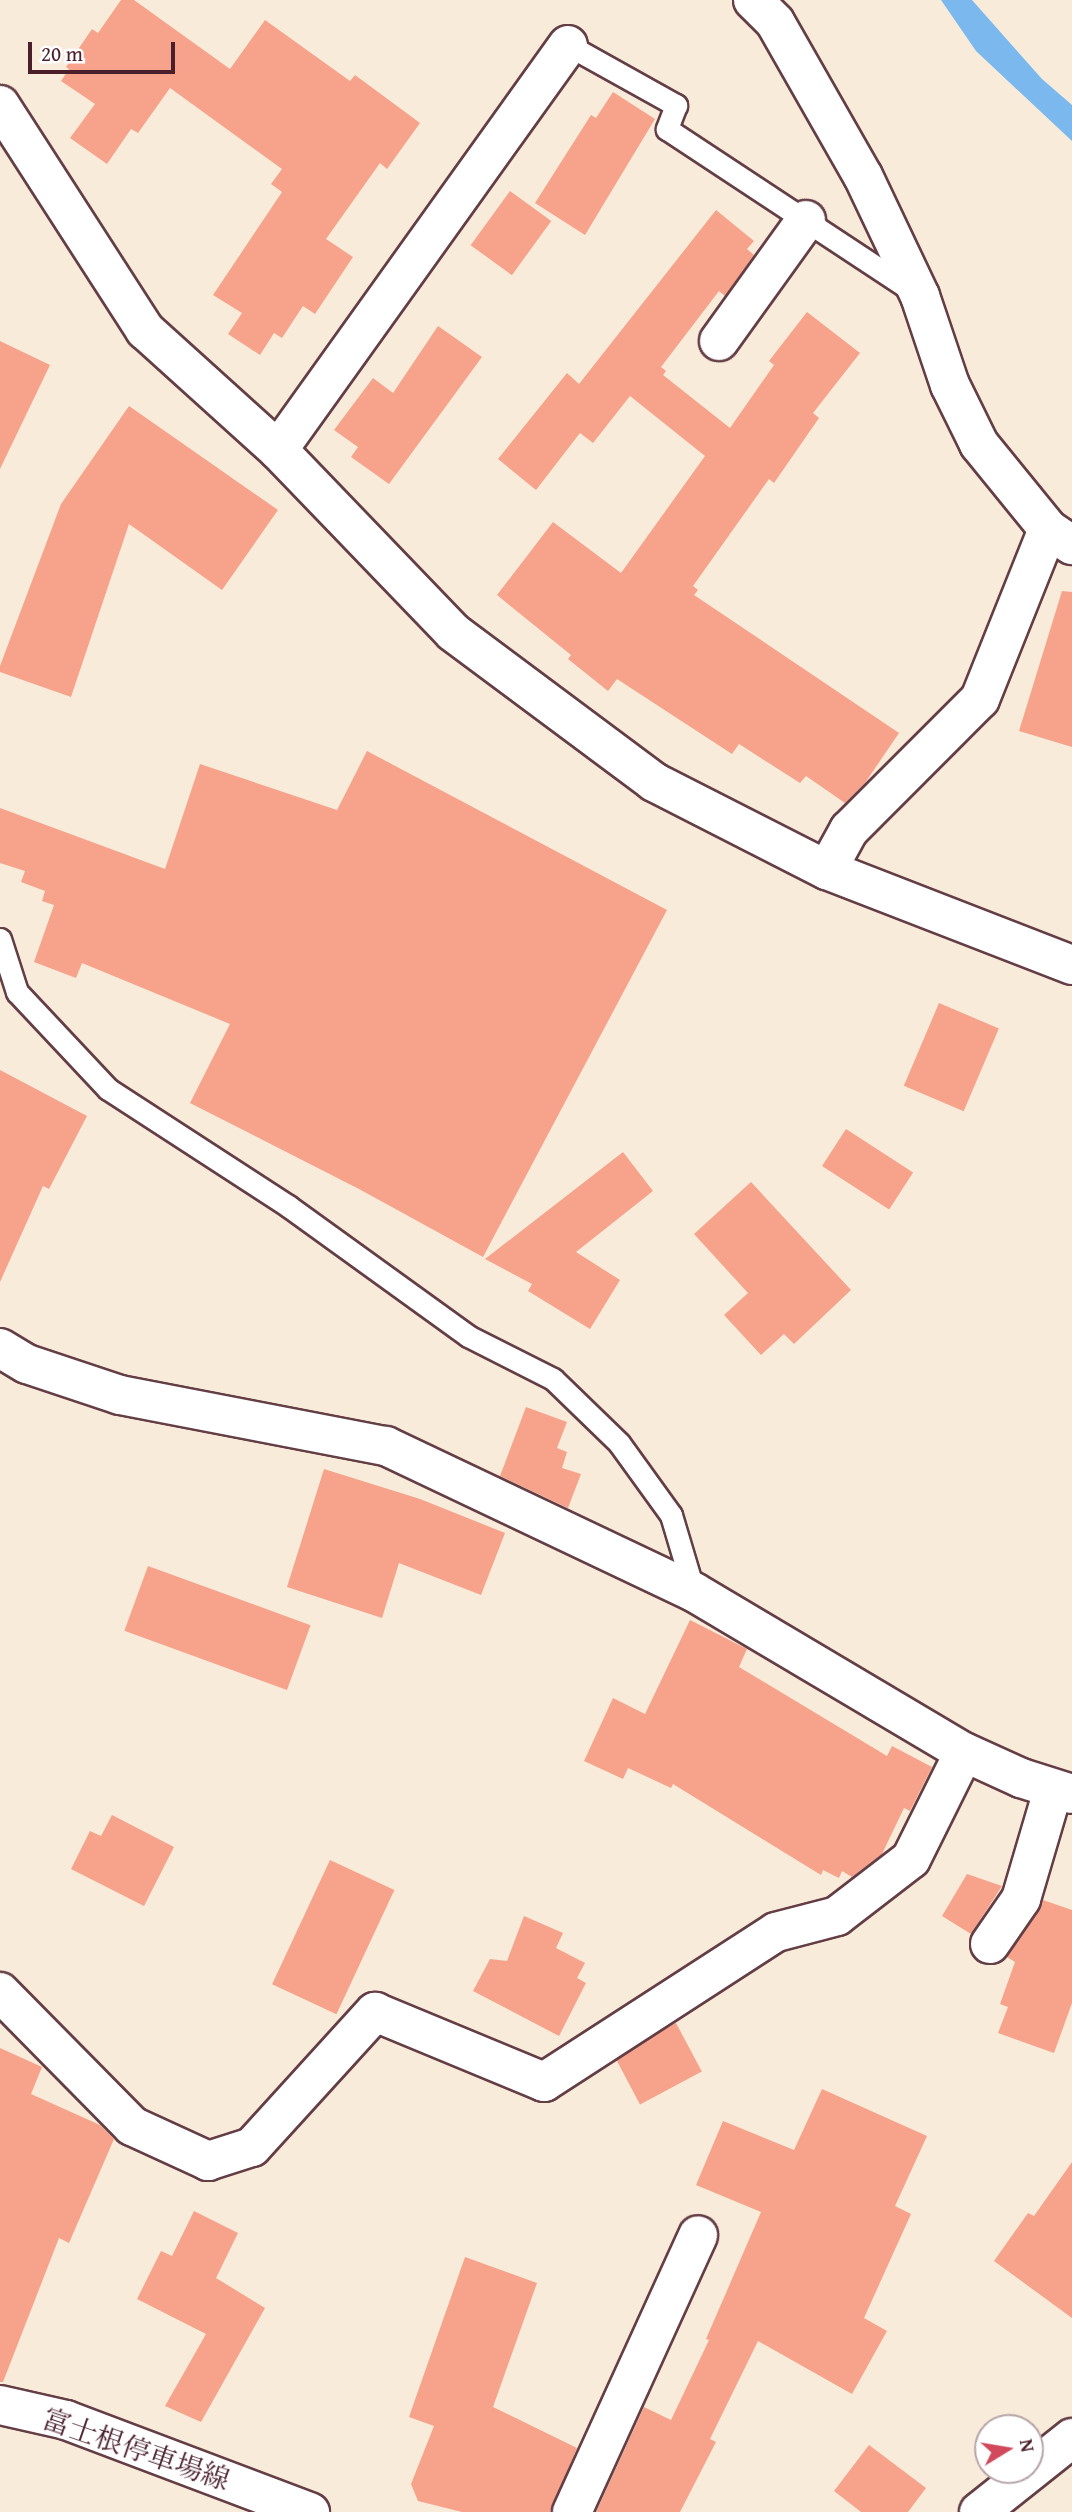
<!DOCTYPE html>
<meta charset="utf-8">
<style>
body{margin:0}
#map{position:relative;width:1072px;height:2512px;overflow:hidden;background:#f8ebda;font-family:"Gentium Book Plus","Noto Serif JP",serif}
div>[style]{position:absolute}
.water>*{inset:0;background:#7bb8ee}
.building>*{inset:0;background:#f7a38b;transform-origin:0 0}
.roads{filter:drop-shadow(2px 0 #643e45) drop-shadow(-2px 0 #643e45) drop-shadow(0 2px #643e45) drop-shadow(0 -2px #643e45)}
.service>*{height:21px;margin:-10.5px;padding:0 10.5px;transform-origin:10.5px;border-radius:10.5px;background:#fff}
.minor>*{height:38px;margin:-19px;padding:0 19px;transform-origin:19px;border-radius:19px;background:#fff}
.secondary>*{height:38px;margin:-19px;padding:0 19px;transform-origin:19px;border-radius:19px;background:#fff}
.primary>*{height:38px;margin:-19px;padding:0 19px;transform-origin:19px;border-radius:19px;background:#fff}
span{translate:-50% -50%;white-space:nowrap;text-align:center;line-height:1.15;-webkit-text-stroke:5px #fff;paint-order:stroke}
.street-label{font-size:28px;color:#4a1f2b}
.north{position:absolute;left:974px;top:2414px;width:70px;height:70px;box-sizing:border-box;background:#fff;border:2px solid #b7a5aa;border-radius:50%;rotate:79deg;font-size:19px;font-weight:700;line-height:28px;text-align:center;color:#4a1f2b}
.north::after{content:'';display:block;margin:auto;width:24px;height:32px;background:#d1495b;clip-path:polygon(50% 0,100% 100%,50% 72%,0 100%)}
.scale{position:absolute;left:28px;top:42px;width:147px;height:32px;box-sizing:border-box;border:4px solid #4a1f2b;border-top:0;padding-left:9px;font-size:21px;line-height:24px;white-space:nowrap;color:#4a1f2b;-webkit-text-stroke:5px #fff;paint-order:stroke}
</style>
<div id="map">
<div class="water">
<i style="clip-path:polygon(941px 0,972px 0,1042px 79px,1072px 105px,1072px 141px,976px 51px)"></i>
</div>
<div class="building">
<i style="clip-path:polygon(121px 0,134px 0,230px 69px,265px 20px,350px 81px,355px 75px,420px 123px,387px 169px,380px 163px,326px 239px,353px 257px,315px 314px,303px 306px,282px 338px,274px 333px,260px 355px,228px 334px,242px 313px,213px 295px,282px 192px,271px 184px,282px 169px,170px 88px,138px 133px,131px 129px,107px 164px,70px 138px,95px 104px,61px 81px,69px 69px,66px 67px,92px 29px,98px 33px)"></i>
<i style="clip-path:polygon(613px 92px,655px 119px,585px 235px,535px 203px,591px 115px,596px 118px)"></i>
<i style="left:510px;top:191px;width:51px;height:67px;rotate:36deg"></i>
<i style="clip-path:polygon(716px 210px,754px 241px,747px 249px,754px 255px,725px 296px,719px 291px,661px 367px,666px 371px,663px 375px,730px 428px,774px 365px,769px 361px,807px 312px,860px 353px,813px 413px,819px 418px,774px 483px,769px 479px,693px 586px,698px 590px,694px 595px,899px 733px,865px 783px,845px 803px,806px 776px,800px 783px,739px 744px,732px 754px,617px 679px,608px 691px,568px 659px,571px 655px,497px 595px,553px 522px,621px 573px,705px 456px,630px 396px,593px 443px,580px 433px,536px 490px,498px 459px,567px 373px,579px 384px)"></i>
<i style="clip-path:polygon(438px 326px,482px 357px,389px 484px,351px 457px,358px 447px,334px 430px,373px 378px,393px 393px)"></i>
<i style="clip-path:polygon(0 341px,50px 365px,0 469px)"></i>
<i style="clip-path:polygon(129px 406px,278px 510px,222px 590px,129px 524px,71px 697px,0 672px,0 666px,61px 504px)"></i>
<i style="clip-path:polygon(1062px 591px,1072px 592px,1072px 747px,1019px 731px)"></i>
<i style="clip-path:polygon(367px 751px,667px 910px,483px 1257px,359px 1189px,190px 1103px,230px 1024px,82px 963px,76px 978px,34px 962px,54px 905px,42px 901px,45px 891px,21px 882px,25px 871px,0 863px,0 808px,165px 869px,200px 764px,337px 810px)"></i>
<i style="left:939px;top:1003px;width:65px;height:90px;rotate:23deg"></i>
<i style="clip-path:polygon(0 1070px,87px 1116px,49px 1189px,43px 1186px,0 1282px)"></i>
<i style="left:846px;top:1129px;width:80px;height:44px;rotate:33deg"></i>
<i style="clip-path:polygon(623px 1152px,653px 1191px,576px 1252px,620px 1280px,590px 1329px,528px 1291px,532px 1284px,485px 1259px)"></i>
<i style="clip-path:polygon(751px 1182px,851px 1290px,794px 1344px,784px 1334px,761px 1355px,724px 1315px,748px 1293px,694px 1234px)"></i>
<i style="clip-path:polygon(526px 1407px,567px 1422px,557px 1448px,567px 1452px,562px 1468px,581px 1474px,568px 1508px,500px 1476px)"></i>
<i style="clip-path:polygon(324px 1469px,420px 1499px,505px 1533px,481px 1595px,399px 1563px,382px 1618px,287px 1587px)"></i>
<i style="left:148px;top:1566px;width:173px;height:69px;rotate:20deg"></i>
<i style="clip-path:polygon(690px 1620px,747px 1649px,739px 1667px,887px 1756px,892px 1746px,932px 1767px,910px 1811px,904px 1808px,882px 1854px,852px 1877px,842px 1871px,839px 1878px,823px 1870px,821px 1875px,673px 1784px,671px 1788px,628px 1768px,623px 1779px,584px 1761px,613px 1698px,645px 1714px)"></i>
<i style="clip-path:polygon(112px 1815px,174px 1847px,144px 1906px,71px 1869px,90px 1831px,101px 1836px)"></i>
<i style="left:330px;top:1860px;width:71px;height:137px;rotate:25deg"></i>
<i style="clip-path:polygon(967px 1874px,1002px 1886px,971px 1934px,942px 1916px)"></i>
<i style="clip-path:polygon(1043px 1900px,1072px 1910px,1072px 2003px,1054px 2053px,998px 2033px,1008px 2007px,1000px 2004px,1015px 1962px,1007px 1957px)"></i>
<i style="clip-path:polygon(524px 1916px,563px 1933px,556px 1948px,585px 1963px,577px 1978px,586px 1983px,559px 2036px,473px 1991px,490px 1959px,507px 1961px)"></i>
<i style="left:676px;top:2023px;width:55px;height:70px;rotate:62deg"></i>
<i style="clip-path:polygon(0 2048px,42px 2067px,31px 2094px,100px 2125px,114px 2139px,69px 2243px,59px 2238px,3px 2382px,0 2382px)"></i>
<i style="clip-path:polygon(822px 2089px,927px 2136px,895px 2206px,911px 2214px,864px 2318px,887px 2331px,852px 2394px,758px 2341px,710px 2439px,716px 2442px,680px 2512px,596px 2512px,644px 2407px,671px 2420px,709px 2340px,706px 2339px,761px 2212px,696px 2185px,723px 2121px,794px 2150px)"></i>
<i style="clip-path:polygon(1072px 2162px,1072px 2318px,994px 2261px,1028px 2213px,1034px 2216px)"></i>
<i style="clip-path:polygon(194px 2211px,238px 2233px,216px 2278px,265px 2308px,201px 2422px,165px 2406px,206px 2334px,137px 2299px,161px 2251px,172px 2256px)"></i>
<i style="clip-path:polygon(465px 2257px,537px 2283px,493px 2407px,577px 2448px,550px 2512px,462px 2512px,418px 2501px,411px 2484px,434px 2426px,409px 2417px)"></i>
<i style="clip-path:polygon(869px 2445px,926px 2488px,908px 2512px,861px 2512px,834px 2491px)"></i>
</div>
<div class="roads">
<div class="service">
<i style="left:568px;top:45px;width:124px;rotate:29.1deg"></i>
<i style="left:676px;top:105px;width:26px;rotate:111deg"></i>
<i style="left:667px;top:129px;width:295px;rotate:33.4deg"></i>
<i style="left:0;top:939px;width:56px;rotate:72.2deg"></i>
<i style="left:17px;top:992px;width:133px;rotate:46.8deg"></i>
<i style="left:108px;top:1089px;width:215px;rotate:33deg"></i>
<i style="left:288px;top:1206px;width:222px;rotate:35.8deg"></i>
<i style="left:468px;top:1336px;width:95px;rotate:26.8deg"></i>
<i style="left:553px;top:1379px;width:92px;rotate:44.1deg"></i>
<i style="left:619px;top:1443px;width:89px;rotate:54.2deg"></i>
<i style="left:671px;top:1515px;width:80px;rotate:73.4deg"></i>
</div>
<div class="minor">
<i style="left:753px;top:0;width:31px;rotate:45deg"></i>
<i style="left:775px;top:22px;width:177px;rotate:60.3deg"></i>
<i style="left:863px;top:176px;width:133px;rotate:64.6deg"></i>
<i style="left:920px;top:296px;width:94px;rotate:71.4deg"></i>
<i style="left:950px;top:385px;width:66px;rotate:63.8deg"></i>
<i style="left:979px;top:444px;width:109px;rotate:50.9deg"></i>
<i style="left:1048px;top:529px;width:29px;rotate:34deg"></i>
<i style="left:0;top:105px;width:268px;rotate:57.2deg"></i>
<i style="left:145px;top:330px;width:179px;rotate:42.1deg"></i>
<i style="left:278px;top:450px;width:252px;rotate:46.1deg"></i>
<i style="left:453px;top:632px;width:251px;rotate:36.7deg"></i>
<i style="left:654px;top:782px;width:194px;rotate:27deg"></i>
<i style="left:827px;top:870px;width:263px;rotate:21.2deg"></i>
<i style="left:719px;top:341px;width:149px;rotate:-54.3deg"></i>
<i style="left:278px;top:450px;width:498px;rotate:-54.4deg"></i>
<i style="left:827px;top:870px;width:46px;rotate:-61.2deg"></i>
<i style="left:849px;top:830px;width:185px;rotate:-45deg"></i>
<i style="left:980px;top:699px;width:183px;rotate:-68.2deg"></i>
<i style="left:0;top:1348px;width:31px;rotate:31deg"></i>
<i style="left:27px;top:1364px;width:98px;rotate:18.4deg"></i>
<i style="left:120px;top:1395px;width:271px;rotate:10.9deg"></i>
<i style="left:386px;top:1446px;width:341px;rotate:25.4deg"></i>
<i style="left:694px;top:1592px;width:314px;rotate:30.7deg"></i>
<i style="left:964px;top:1752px;width:63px;rotate:24.5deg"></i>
<i style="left:1021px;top:1778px;width:53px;rotate:17.4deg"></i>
<i style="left:990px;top:1944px;width:55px;rotate:-55.4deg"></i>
<i style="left:1021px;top:1899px;width:114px;rotate:-73.6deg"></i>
<i style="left:0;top:1992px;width:188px;rotate:45.4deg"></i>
<i style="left:132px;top:2126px;width:84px;rotate:24.7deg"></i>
<i style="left:208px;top:2161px;width:46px;rotate:-17.7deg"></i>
<i style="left:252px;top:2147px;width:183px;rotate:-47.7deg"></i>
<i style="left:375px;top:2012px;width:183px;rotate:22.5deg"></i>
<i style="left:544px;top:2082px;width:276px;rotate:-32.9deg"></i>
<i style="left:776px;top:1932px;width:63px;rotate:-14.7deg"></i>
<i style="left:837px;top:1916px;width:93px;rotate:-37.6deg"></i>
<i style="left:911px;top:1859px;width:119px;rotate:-63.6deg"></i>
<i style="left:572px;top:2512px;width:304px;rotate:-65.5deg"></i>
</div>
<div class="secondary">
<i style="left:0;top:2405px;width:68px;rotate:12.8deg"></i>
<i style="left:66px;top:2420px;width:261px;rotate:20.7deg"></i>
</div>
<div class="primary">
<i style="left:979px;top:2512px;width:119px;rotate:-38.5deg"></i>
</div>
</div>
<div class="street-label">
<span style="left:136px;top:2449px;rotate:19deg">富士根停車場線</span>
</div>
<div class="north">N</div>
<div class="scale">20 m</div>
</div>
